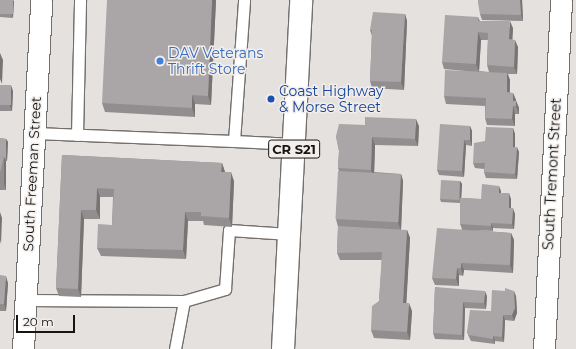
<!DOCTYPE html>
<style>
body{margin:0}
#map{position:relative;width:576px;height:349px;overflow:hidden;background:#e5e1de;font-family:Montserrat,sans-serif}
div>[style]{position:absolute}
.roads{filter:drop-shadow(1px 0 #736f6c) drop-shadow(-1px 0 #736f6c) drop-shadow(0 1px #736f6c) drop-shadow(0 -1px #736f6c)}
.lane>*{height:11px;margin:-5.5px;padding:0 5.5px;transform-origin:5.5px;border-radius:5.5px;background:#fff}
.street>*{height:21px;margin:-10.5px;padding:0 10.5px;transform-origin:10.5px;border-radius:10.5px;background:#fff}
.primary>*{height:22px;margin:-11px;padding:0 11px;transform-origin:11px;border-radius:11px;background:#fff}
.wall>*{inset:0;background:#928e8f;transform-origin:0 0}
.shaded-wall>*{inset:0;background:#777474}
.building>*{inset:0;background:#aaa5a6;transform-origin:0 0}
.dots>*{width:11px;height:11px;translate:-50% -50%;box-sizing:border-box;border:2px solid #f2eeeb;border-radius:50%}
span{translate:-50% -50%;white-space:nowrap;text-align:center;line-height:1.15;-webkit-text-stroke:3px #f2eeeb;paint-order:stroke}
.shield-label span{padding:1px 3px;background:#f2eeeb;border:1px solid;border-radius:3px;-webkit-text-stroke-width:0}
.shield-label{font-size:13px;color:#161514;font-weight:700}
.shop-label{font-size:14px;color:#366cbe}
.left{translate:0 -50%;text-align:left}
.transit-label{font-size:14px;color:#164399}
.street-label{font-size:14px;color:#161514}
.scale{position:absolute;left:16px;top:315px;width:59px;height:18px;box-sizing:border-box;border:2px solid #161514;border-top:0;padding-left:5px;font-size:12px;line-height:14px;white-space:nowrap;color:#161514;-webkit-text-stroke:3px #f2eeeb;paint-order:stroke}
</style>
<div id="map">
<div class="roads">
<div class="lane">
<i style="left:34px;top:133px;width:200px;rotate:2.3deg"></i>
<i style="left:234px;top:141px;width:141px;rotate:-85.9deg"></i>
<i style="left:77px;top:135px;width:135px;rotate:-88.7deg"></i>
<i style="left:234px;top:141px;width:60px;rotate:2.9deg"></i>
<i style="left:26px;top:300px;width:158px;rotate:0.4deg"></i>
<i style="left:184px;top:301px;width:43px;rotate:-16.3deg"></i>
<i style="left:225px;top:289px;width:59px;rotate:-86.1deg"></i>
<i style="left:229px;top:230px;width:60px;rotate:3.8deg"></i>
<i style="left:175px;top:349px;width:49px;rotate:-79.4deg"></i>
</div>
<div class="street">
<i style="left:23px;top:349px;width:349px;rotate:-87deg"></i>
<i style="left:544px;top:349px;width:349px;rotate:-87.2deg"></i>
</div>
<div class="primary">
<i style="left:283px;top:349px;width:349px;rotate:-87deg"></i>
</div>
</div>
<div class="wall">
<i style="left:0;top:0;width:14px;height:17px;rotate:4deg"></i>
<i style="clip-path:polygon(216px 0,211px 105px,195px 104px,195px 117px,105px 112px,102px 103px)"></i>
<i style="clip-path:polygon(522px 0,523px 21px,482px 20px,480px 14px)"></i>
<i style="clip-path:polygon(405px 14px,407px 21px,404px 90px,372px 88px,370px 81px,372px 36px,370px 30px)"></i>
<i style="clip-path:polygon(evenodd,478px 17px,480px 21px,513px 28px,512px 40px,518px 47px,517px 74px,508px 74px,510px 80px,510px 93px,513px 93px,519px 108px,519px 114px,515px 114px,515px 126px,487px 125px,485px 118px,485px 106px,446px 104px,444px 96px,465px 71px,444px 69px,442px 62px,478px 17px,481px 40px,488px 40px,487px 65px,489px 72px,479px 71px,481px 40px)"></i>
<i style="clip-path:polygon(0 85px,13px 91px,12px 111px,0 111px)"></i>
<i style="clip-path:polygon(419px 126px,418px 146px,375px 145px,374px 172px,401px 174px,403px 181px,401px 230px,407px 230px,410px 238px,406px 303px,412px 311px,410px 340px,374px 338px,371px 330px,379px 301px,382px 260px,340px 260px,337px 253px,338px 227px,336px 219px,339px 171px,338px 168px,339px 151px,336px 136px)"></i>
<i style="clip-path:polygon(470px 126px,472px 131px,472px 146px,466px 145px,464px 177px,439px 175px,437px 170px)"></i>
<i style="clip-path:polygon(513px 128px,515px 134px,515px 147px,519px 152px,517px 179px,486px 178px,484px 172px,484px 169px,475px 168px,473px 163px,485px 141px)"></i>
<i style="clip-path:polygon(0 138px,6px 139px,8px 142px,7px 161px,6px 161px,6px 190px,0 190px)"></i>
<i style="clip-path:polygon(62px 155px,222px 163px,225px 172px,234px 181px,232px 227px,204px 225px,203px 221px,188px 221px,186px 259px,101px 256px,97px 248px,112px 225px,113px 197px,100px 197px,100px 219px,84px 219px,81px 297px,59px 296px,56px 288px)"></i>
<i style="clip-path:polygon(460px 181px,462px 184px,461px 198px,481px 199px,501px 191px,501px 193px,511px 199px,511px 208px,515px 214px,514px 229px,493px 228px,493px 231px,473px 230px,511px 233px,514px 240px,513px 273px,464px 270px,463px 276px,459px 275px,459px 286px,435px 285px,432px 278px,462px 229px,460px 224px,460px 203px,441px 202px,440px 199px)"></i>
<i style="clip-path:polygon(0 275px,8px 283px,6px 311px,0 311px)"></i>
<i style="clip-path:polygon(435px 287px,487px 296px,486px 309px,465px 308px,464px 340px,435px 339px,433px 333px)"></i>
<i style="clip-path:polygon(516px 296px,517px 313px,514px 321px,505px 320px,504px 342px,495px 341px,495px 344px,471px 341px,469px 337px,467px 332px,491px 311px)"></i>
</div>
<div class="shaded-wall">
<i style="clip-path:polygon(13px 0,14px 1px,13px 18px,12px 15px)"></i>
<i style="clip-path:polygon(212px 0,216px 0,211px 105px,208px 96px)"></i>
<i style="clip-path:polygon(520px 0,522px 0,523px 21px,521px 15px)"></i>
<i style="clip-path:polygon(405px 14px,407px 21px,404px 90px,401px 82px)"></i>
<i style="clip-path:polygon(510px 21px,513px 28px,512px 47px,509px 39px)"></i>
<i style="clip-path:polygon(478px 32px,481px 40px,479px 72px,476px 64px)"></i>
<i style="clip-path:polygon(515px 40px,518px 47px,517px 74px,514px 67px)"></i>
<i style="clip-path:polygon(0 53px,3px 60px,2px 84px,0 79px)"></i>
<i style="clip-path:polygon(507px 73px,510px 80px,509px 100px,507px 92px)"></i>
<i style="clip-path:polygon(11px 85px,13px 91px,12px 111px,10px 106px)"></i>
<i style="clip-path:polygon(513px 93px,516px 100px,516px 106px,513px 101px)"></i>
<i style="clip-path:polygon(192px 95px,195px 104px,195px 117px,192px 108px)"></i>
<i style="clip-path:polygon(516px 101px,519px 108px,519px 114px,516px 106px)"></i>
<i style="clip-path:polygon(513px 106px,515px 114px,515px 126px,512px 119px)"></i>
<i style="clip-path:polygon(416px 119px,419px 126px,418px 146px,415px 139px)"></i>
<i style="clip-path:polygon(470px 126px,472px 131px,472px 146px,470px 140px)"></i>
<i style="clip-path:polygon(513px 128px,515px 134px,515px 152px,513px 147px)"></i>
<i style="clip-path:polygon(372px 137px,375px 145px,374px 177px,371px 170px)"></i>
<i style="clip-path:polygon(6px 139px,8px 142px,7px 161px,6px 158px)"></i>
<i style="clip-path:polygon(464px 140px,466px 145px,464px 177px,462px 171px)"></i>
<i style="clip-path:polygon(517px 147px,519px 152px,517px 179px,515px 174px)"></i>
<i style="clip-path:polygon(4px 157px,6px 162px,6px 190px,4px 184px)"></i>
<i style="clip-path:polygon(222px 163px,225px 172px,221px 172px)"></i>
<i style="clip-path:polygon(231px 172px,234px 181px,232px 227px,229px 218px)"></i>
<i style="clip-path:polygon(401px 174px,403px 181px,401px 230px,398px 223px)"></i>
<i style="clip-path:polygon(460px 181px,462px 184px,461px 203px,460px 200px)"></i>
<i style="clip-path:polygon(499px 186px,501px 191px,501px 198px,499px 193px)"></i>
<i style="clip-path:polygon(97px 188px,100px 197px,100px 219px,96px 210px)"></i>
<i style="clip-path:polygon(509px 193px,511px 199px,511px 213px,509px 208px)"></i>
<i style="clip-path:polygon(513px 208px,515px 214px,514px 229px,512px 224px)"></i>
<i style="clip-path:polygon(81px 210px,84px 219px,81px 297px,78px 289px)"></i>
<i style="clip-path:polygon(0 212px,2px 218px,1px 244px,0 240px)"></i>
<i style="clip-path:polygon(185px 212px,188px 221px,186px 259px,183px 250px)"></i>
<i style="clip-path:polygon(491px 223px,493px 228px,493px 231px,491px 226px)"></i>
<i style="clip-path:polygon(407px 230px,410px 238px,406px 310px,403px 303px)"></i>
<i style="clip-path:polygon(511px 233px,514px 240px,513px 273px,510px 265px)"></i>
<i style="clip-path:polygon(461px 263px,464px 270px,463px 276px,461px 268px)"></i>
<i style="clip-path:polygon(457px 268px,459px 275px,459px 286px,456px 279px)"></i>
<i style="clip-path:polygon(6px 276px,8px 283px,6px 311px,4px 304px)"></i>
<i style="clip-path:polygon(485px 291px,487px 296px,486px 309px,484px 303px)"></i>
<i style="clip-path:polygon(514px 291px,516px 296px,517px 313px,514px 321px,512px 315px)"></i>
<i style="clip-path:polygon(463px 302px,465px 308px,464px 340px,462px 335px)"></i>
<i style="clip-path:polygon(409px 303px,412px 311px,410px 340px,407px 332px)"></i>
<i style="clip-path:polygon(503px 315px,505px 320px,504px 342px,502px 337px)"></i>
<i style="clip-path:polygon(493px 336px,495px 341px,495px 344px,493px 339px)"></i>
</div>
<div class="building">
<i style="left:0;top:0;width:13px;height:14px"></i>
<i style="clip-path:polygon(107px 0,212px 0,208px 96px,192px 95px,192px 108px,102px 103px)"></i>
<i style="clip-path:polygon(478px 0,520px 0,521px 15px,480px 14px,478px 3px)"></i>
<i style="clip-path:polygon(373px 12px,405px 14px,401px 82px,370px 81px,372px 30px,370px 30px)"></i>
<i style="clip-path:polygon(445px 15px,478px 17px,478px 21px,510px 21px,509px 39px,515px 40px,514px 67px,487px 65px,488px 33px,478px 32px,476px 64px,442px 62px)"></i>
<i style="clip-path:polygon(445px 70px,507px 73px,507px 92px,513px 93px,513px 101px,516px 101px,516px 106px,513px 106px,512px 119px,485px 118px,486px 98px,444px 96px)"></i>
<i style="left:0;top:85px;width:11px;height:20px"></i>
<i style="clip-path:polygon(365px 117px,416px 119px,415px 139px,372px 137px,371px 170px,338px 168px,339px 151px,336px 136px,339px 124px,365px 125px)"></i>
<i style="clip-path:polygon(440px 124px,470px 126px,470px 140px,464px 140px,462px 171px,437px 170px)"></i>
<i style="clip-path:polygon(486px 127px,513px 128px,513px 147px,517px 147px,515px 174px,484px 172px,485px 163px,473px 163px,474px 143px,485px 141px)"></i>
<i style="clip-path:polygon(0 138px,6px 139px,6px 158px,5px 158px,4px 157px,0 156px)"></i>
<i style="clip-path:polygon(62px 155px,222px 163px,221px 172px,231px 172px,229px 218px,201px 216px,201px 212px,185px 212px,183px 250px,97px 248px,98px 224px,112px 225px,114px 189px,97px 188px,96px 210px,81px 210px,78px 289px,56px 288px)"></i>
<i style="left:0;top:156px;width:4px;height:28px;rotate:14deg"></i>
<i style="left:338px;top:171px;width:63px;height:48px;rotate:3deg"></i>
<i style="left:441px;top:180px;width:19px;height:19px;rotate:3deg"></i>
<i style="clip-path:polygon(482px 184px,499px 186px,499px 193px,509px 193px,509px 208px,513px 208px,512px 224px,491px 223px,491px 226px,460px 224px,460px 198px,481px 199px)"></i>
<i style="clip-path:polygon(338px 226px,407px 230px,403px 303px,409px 303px,407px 332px,371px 330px,372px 306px,379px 301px,382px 252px,337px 253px)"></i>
<i style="clip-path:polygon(437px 228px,511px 233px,510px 265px,461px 263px,461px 268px,457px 268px,456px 279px,432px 278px)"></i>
<i style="clip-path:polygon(0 275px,6px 276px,4px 304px,0 304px)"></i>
<i style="clip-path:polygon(435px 287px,485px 291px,484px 303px,463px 302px,462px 335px,433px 333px)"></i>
<i style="clip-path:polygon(505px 288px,514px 291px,515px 308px,512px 315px,503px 315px,502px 337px,493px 336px,493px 339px,469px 335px,467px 332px,470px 310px,491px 311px,492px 290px,505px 291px)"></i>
</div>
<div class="dots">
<i style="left:160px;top:61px;background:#3f7fe0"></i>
<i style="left:271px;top:99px;background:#1a4fb4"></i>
</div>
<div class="shield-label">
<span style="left:294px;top:149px">CR S21</span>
</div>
<div class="shop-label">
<span class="left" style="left:168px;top:61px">DAV Veterans<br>Thrift Store</span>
</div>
<div class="transit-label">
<span class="left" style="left:279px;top:99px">Coast Highway<br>&amp; Morse Street</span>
</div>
<div class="street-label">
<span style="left:32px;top:174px;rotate:-87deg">South Freeman Street</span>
<span style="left:552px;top:174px;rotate:-87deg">South Tremont Street</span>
</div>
<div class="scale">20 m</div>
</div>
